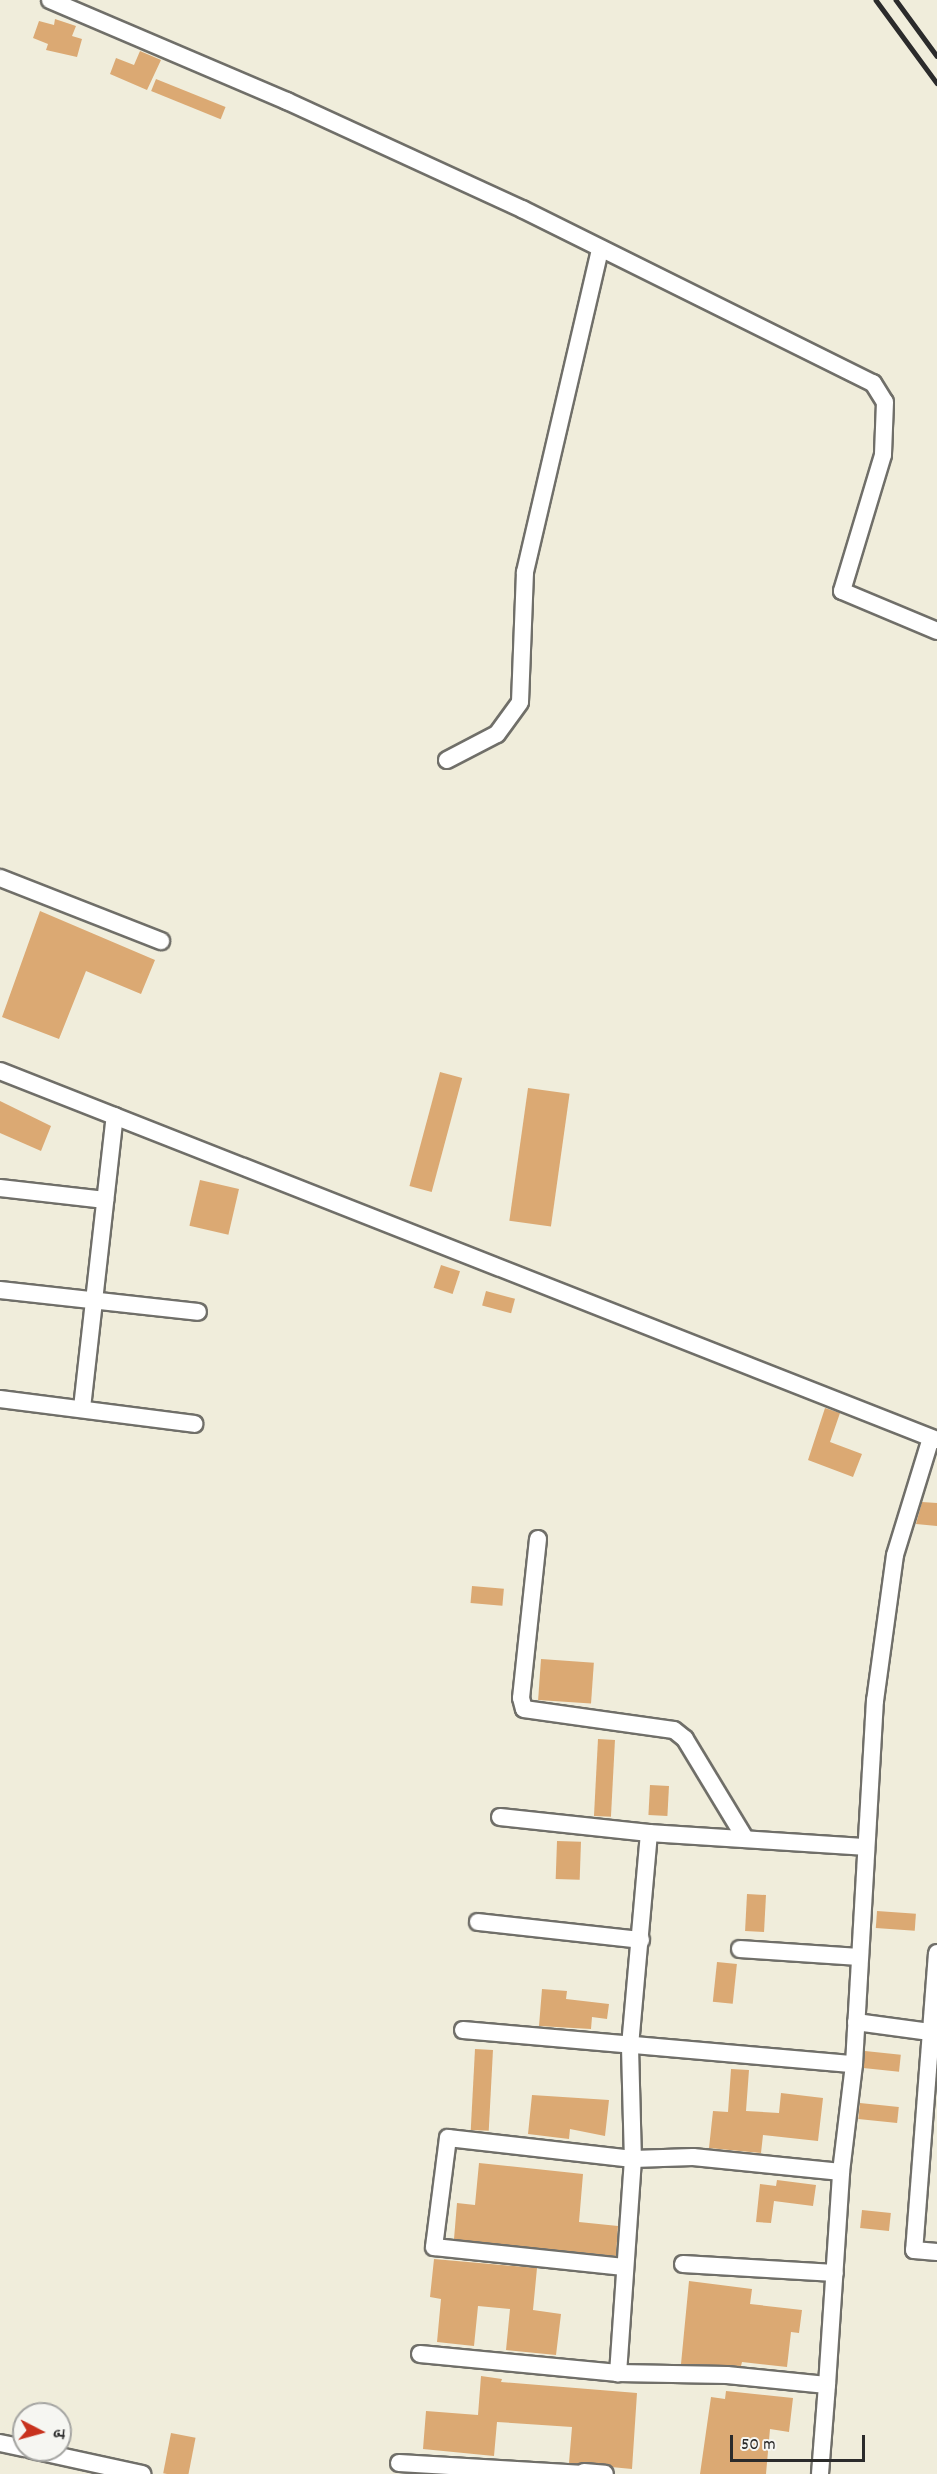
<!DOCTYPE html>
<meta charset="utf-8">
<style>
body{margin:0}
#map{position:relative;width:937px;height:2474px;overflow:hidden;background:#f0eddb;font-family:Dekko,"Playpen Sans Deva",sans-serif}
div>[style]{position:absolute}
.building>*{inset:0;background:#dba973;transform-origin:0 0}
.roads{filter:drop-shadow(2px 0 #706f69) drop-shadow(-2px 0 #706f69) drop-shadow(0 2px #706f69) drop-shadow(0 -2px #706f69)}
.minor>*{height:16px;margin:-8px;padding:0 8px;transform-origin:8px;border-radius:8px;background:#fff}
.rail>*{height:4.5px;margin:-2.25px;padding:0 2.25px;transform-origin:2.25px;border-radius:2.25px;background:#2b2b2b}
span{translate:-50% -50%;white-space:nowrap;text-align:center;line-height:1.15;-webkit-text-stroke:4.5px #f6f6f2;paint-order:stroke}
.north{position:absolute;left:12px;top:2402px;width:60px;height:60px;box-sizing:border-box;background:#f6f6f2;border:2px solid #a5a5a2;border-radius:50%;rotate:96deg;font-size:16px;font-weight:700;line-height:24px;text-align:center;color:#2b2b2b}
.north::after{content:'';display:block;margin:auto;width:21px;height:27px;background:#c8321e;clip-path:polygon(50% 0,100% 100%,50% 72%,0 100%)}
.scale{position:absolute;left:730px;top:2435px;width:135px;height:27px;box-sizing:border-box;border:3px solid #2b2b2b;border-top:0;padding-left:8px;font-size:18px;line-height:21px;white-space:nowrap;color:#2b2b2b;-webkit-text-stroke:4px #f6f6f2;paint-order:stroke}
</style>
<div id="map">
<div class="building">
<i style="clip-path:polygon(55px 19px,76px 26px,72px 36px,82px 39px,77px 57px,46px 50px,48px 44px,33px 38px,39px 21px,54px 25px)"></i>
<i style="clip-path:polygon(140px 51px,161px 60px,147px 90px,110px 74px,116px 58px,134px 65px)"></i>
<i style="left:156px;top:79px;width:75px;height:13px;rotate:22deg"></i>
<i style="clip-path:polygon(40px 911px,155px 960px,141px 994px,86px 971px,59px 1039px,2px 1017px)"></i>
<i style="left:440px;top:1072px;width:23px;height:118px;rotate:15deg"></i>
<i style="left:528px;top:1088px;width:42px;height:134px;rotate:8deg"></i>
<i style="clip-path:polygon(0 1101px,51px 1126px,41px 1151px,0 1133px)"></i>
<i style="left:200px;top:1180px;width:40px;height:47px;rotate:13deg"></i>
<i style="left:441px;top:1265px;width:20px;height:24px;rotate:18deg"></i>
<i style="left:486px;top:1291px;width:30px;height:15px;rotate:15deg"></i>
<i style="clip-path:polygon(825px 1408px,840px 1413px,830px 1442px,862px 1454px,853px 1477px,808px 1460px)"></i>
<i style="clip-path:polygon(922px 1502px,937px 1503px,937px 1526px,916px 1524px)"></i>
<i style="left:472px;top:1586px;width:32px;height:17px;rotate:5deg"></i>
<i style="left:541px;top:1659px;width:53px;height:41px;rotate:4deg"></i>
<i style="left:598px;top:1739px;width:17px;height:77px;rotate:3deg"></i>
<i style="left:650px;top:1785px;width:19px;height:30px;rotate:3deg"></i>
<i style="left:557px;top:1841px;width:24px;height:38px;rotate:2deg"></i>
<i style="left:747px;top:1894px;width:19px;height:37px;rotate:3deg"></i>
<i style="left:877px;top:1911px;width:39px;height:17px;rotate:4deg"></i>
<i style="left:717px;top:1962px;width:20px;height:40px;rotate:6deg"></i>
<i style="clip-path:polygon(542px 1989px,567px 1991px,566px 1999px,609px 2004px,607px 2019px,592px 2017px,591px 2029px,539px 2026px)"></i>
<i style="left:475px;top:2049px;width:18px;height:81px;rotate:3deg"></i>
<i style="left:865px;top:2051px;width:36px;height:17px;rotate:6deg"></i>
<i style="clip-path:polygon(731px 2069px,749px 2070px,746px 2111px,779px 2113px,781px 2093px,823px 2098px,818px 2141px,763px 2135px,761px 2153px,709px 2148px,713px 2111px,728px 2112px)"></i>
<i style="clip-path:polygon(532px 2095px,609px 2100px,605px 2136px,570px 2129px,569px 2139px,528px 2134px)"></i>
<i style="left:860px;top:2103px;width:39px;height:16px;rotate:6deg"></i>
<i style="clip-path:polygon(479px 2163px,583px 2174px,579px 2222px,618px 2226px,616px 2256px,454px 2239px,457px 2203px,475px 2205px)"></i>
<i style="clip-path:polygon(777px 2180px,816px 2185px,813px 2206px,774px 2201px,771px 2223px,756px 2222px,760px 2184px,776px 2186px)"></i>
<i style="left:862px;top:2210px;width:29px;height:18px;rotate:6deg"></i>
<i style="clip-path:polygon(434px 2259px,537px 2268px,533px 2310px,561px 2314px,556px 2355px,506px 2350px,510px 2309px,478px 2306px,474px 2346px,437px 2342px,441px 2299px,430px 2297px)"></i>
<i style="clip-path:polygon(689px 2281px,752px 2289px,750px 2304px,802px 2310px,799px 2333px,791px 2332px,787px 2367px,742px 2362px,741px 2366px,681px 2364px)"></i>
<i style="clip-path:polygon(481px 2376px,502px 2379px,501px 2382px,637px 2393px,632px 2469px,569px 2463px,572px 2427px,497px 2422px,494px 2456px,423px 2449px,426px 2411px,478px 2415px)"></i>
<i style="clip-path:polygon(726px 2391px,793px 2398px,789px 2432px,770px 2429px,766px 2474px,700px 2474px,711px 2397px,725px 2399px)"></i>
<i style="left:171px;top:2433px;width:25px;height:41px;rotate:11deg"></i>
</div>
<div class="roads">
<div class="minor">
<i style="left:50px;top:0;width:258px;rotate:23.1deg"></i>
<i style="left:287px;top:101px;width:259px;rotate:24.7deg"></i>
<i style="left:522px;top:209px;width:392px;rotate:26.4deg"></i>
<i style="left:873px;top:383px;width:22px;rotate:58deg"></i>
<i style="left:885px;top:402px;width:53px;rotate:92.2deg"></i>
<i style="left:883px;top:455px;width:142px;rotate:106.8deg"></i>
<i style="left:842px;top:591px;width:103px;rotate:22.8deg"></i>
<i style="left:447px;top:760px;width:56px;rotate:-27.5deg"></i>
<i style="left:497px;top:734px;width:39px;rotate:-54deg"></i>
<i style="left:520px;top:702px;width:130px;rotate:-87.8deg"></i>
<i style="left:525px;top:572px;width:332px;rotate:-76.9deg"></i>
<i style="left:0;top:878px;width:173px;rotate:21.4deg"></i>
<i style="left:0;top:1071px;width:1007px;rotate:21.5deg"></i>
<i style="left:0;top:1188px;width:106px;rotate:6.5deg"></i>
<i style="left:0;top:1290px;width:199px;rotate:6.3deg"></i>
<i style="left:0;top:1399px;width:196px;rotate:7.3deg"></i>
<i style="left:82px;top:1408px;width:294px;rotate:-83.6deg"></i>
<i style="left:538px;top:1539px;width:160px;rotate:96.1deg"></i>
<i style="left:521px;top:1698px;width:11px;rotate:75deg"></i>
<i style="left:524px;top:1709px;width:151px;rotate:8deg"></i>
<i style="left:674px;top:1730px;width:14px;rotate:39deg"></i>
<i style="left:685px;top:1739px;width:116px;rotate:58.8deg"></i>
<i style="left:500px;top:1817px;width:150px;rotate:6.1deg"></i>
<i style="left:649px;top:1833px;width:215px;rotate:3.7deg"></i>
<i style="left:649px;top:1833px;width:215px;rotate:95.1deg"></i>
<i style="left:630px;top:2047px;width:112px;rotate:88.5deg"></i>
<i style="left:633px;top:2159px;width:215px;rotate:94deg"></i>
<i style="left:618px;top:2373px;width:109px;rotate:1.1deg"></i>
<i style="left:727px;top:2375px;width:100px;rotate:5.7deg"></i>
<i style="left:827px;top:2385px;width:89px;rotate:94.5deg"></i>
<i style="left:478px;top:1922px;width:164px;rotate:6.3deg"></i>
<i style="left:740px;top:1949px;width:119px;rotate:3.8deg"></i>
<i style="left:937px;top:1953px;width:298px;rotate:94.4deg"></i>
<i style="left:914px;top:2250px;width:23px;rotate:5deg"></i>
<i style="left:856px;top:2022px;width:82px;rotate:7.7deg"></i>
<i style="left:463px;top:2030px;width:392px;rotate:5deg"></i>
<i style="left:683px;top:2264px;width:152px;rotate:3.4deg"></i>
<i style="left:624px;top:2267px;width:191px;rotate:-174deg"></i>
<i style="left:434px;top:2247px;width:110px;rotate:-82.7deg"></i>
<i style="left:448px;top:2138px;width:186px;rotate:6.5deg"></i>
<i style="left:633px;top:2159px;width:60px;rotate:-1.9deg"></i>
<i style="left:693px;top:2157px;width:149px;rotate:5.8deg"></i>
<i style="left:420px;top:2354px;width:199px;rotate:5.5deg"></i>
<i style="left:827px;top:2385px;width:213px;rotate:-86.2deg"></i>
<i style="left:841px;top:2172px;width:109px;rotate:-83.1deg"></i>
<i style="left:854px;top:2064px;width:364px;rotate:-86.7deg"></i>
<i style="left:875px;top:1701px;width:147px;rotate:-82.2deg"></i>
<i style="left:895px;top:1555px;width:122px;rotate:-72.9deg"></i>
<i style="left:0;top:2443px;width:25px;rotate:12deg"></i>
<i style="left:32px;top:2450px;width:113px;rotate:12.3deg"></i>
<i style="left:399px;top:2463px;width:185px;rotate:3.4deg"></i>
<i style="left:584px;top:2472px;width:21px;rotate:5deg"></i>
</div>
</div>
<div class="rail">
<i style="left:876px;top:0;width:103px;rotate:53.7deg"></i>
<i style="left:896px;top:0;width:69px;rotate:53.8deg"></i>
</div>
<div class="north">उ</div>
<div class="scale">50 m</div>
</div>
